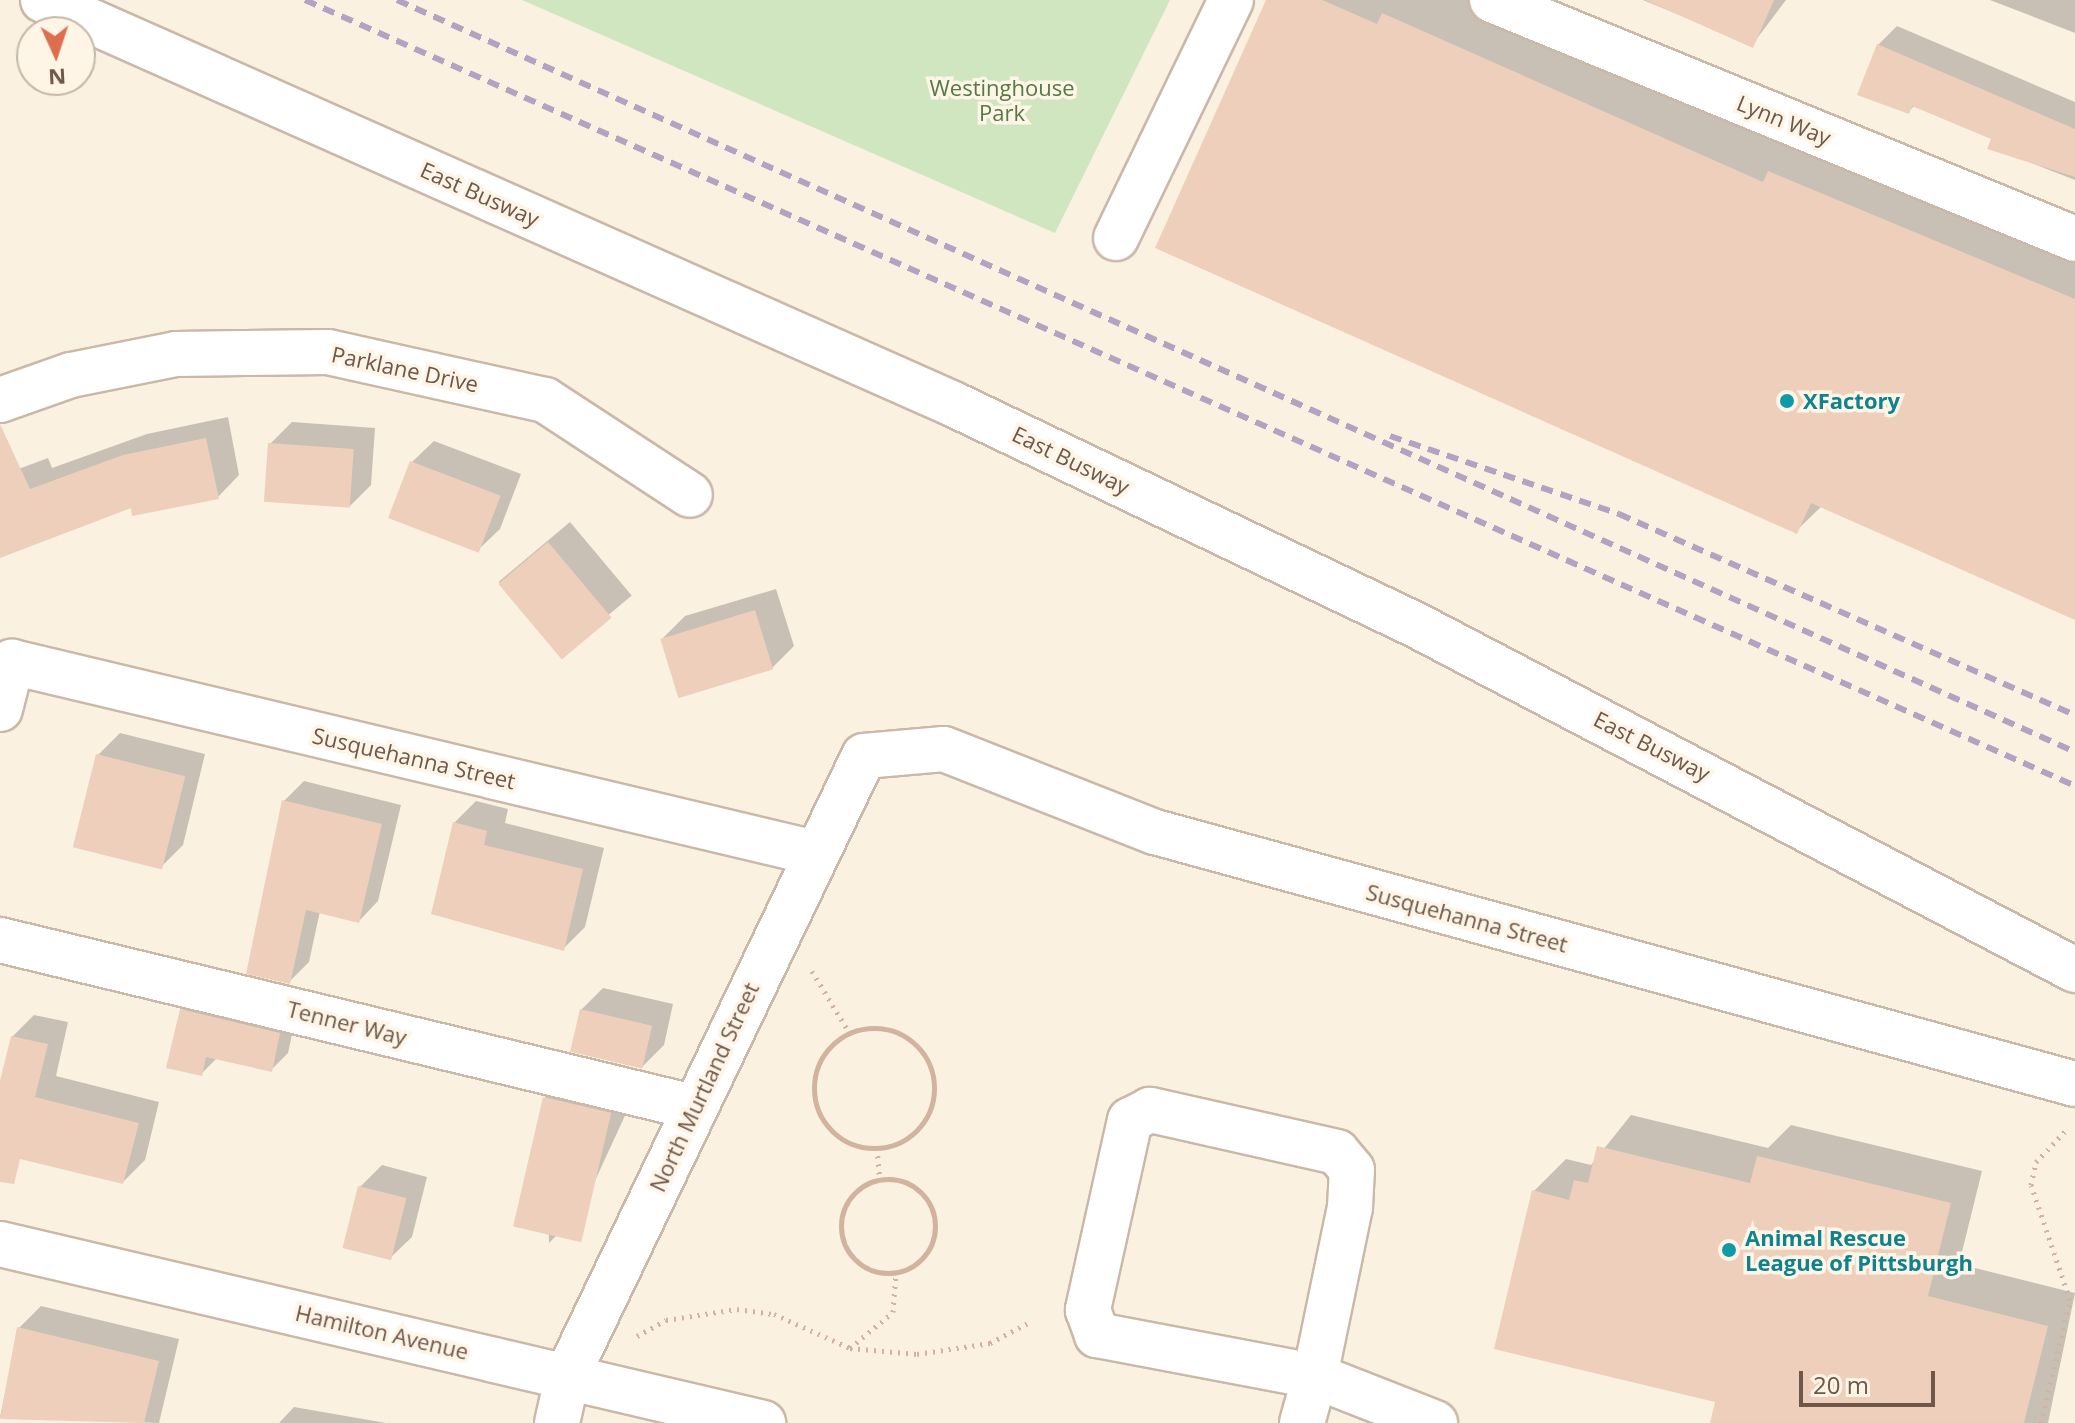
<!DOCTYPE html>
<style>
body{margin:0}
#map{position:relative;width:2075px;height:1423px;overflow:hidden;background:#faf1e1;font-family:"Open Sans",sans-serif}
div>[style]{position:absolute}
.green>*{inset:0;background:#d0e6c1}
.shadow>*{inset:0;background:#0003;transform-origin:0 0}
.building>*{inset:0;background:#eecfbb;transform-origin:0 0}
.path>*{height:5px;margin-top:-2.5px;transform-origin:0;background:repeating-linear-gradient(90deg,#d2b39f 0 2px,transparent 0 8px)}
.path>.ring{margin:-2.5px;padding:0;box-sizing:content-box;background:none;border:5px solid #d2b39f;border-radius:50%}
.roads{filter:drop-shadow(2px 0 #cab8a9) drop-shadow(-2px 0 #cab8a9) drop-shadow(0 2px #cab8a9) drop-shadow(0 -2px #cab8a9)}
.minor>*{height:44px;margin:-22px;padding:0 22px;transform-origin:22px;border-radius:22px;background:#fff}
.rail>*{height:6px;margin-top:-3px;transform-origin:0;background:repeating-linear-gradient(90deg,#b3a2c2 0 12px,transparent 0 20px)}
.dots>*{width:22px;height:22px;translate:-50% -50%;box-sizing:border-box;border:4px solid #fef5e7;border-radius:50%}
span{translate:-50% -50%;white-space:nowrap;text-align:center;line-height:1.15;-webkit-text-stroke:7px #fef5e7;paint-order:stroke}
.park-label{font-size:22px;color:#557a46}
.street-label{font-size:22px;color:#6f574a}
.culture-label{font-size:22px;color:#0d838f;font-weight:700}
.left{translate:0 -50%;text-align:left}
.north{position:absolute;left:16px;top:16px;width:80px;height:80px;box-sizing:border-box;background:#fef5e7;border:2px solid #c5b6a8;border-radius:50%;rotate:177deg;font-size:22px;font-weight:700;line-height:32px;text-align:center;color:#6f574a}
.north::after{content:'';display:block;margin:auto;width:28px;height:36px;background:#dd6e4e;clip-path:polygon(50% 0,100% 100%,50% 72%,0 100%)}
.scale{position:absolute;left:1799px;top:1371px;width:136px;height:36px;box-sizing:border-box;border:4px solid #6f574a;border-top:0;padding-left:10px;font-size:24px;line-height:28px;white-space:nowrap;color:#6f574a;-webkit-text-stroke:6px #fef5e7;paint-order:stroke}
</style>
<div id="map">
<div class="green">
<i style="clip-path:polygon(522px 0,1170px 0,1055px 233px)"></i>
</div>
<div class="shadow">
<i style="clip-path:polygon(1268px 0,1485px 0,2075px 245px,2075px 618px,1822px 506px,1796px 531px)"></i>
<i style="clip-path:polygon(1643px 0,1786px 0,1752px 45px)"></i>
<i style="clip-path:polygon(1990px 0,2075px 0,2075px 33px)"></i>
<i style="clip-path:polygon(1897px 26px,2075px 102px,2075px 180px,1990px 147px,1993px 138px,1915px 105px,1908px 112px,1878px 45px)"></i>
<i style="clip-path:polygon(228px 417px,239px 475px,218px 497px,132px 506px,0 556px,0 476px,48px 458px,52px 468px,147px 434px)"></i>
<i style="clip-path:polygon(292px 422px,375px 428px,371px 485px,349px 507px,270px 444px)"></i>
<i style="clip-path:polygon(434px 441px,521px 474px,500px 529px,478px 550px,412px 462px)"></i>
<i style="left:570px;top:522px;width:96px;height:93px;rotate:50deg"></i>
<i style="clip-path:polygon(776px 589px,794px 646px,772px 668px,663px 638px,685px 616px)"></i>
<i style="clip-path:polygon(120px 733px,205px 754px,183px 845px,161px 867px,98px 755px)"></i>
<i style="clip-path:polygon(304px 781px,401px 805px,378px 901px,359px 921px,320px 911px,309px 962px,289px 982px,284px 801px)"></i>
<i style="clip-path:polygon(476px 801px,508px 809px,505px 823px,604px 848px,585px 927px,563px 949px,454px 823px)"></i>
<i style="clip-path:polygon(603px 988px,673px 1004px,664px 1045px,642px 1067px,581px 1010px)"></i>
<i style="clip-path:polygon(199px 993px,296px 1016px,288px 1053px,271px 1070px,217px 1058px,201px 1074px,182px 1010px)"></i>
<i style="clip-path:polygon(34px 1015px,68px 1022px,56px 1076px,159px 1102px,145px 1160px,123px 1182px,0 1152px,0 1090px,12px 1037px)"></i>
<i style="clip-path:polygon(577px 1066px,641px 1081px,581px 1211px,549px 1243px,545px 1098px)"></i>
<i style="clip-path:polygon(1631px 1115px,1768px 1148px,1791px 1125px,1982px 1171px,1959px 1264px,2075px 1293px,2048px 1423px,1712px 1423px,1717px 1401px,1534px 1191px,1566px 1159px,1591px 1165px)"></i>
<i style="clip-path:polygon(382px 1165px,427px 1177px,412px 1237px,390px 1258px,360px 1187px)"></i>
<i style="clip-path:polygon(41px 1306px,179px 1339px,159px 1423px,0 1417px,19px 1328px)"></i>
<i style="clip-path:polygon(294px 1407px,386px 1423px,279px 1423px)"></i>
</div>
<div class="building">
<i style="clip-path:polygon(1266px 0,1322px 0,1377px 24px,1382px 13px,1763px 182px,1768px 171px,2075px 299px,2075px 620px,1811px 503px,1797px 534px,1155px 248px)"></i>
<i style="clip-path:polygon(1645px 0,1774px 0,1753px 48px)"></i>
<i style="clip-path:polygon(1877px 44px,2075px 129px,2075px 177px,1987px 149px,1991px 139px,1912px 106px,1909px 114px,1857px 95px)"></i>
<i style="clip-path:polygon(0 424px,30px 489px,123px 455px,206px 438px,219px 499px,132px 516px,131px 508px,0 558px)"></i>
<i style="left:268px;top:443px;width:86px;height:59px;rotate:4deg"></i>
<i style="left:410px;top:461px;width:97px;height:61px;rotate:21deg"></i>
<i style="left:548px;top:542px;width:99px;height:65px;rotate:50deg"></i>
<i style="left:755px;top:610px;width:62px;height:99px;rotate:73deg"></i>
<i style="left:96px;top:754px;width:92px;height:96px;rotate:14deg"></i>
<i style="clip-path:polygon(282px 800px,382px 824px,359px 923px,306px 910px,290px 984px,246px 974px)"></i>
<i style="clip-path:polygon(453px 822px,487px 831px,484px 845px,583px 869px,564px 951px,431px 914px)"></i>
<i style="clip-path:polygon(180px 1009px,280px 1033px,272px 1072px,206px 1057px,202px 1076px,166px 1068px)"></i>
<i style="left:580px;top:1009px;width:74px;height:44px;rotate:13deg"></i>
<i style="clip-path:polygon(11px 1036px,48px 1044px,35px 1097px,139px 1123px,123px 1184px,20px 1159px,14px 1184px,0 1182px,0 1081px)"></i>
<i style="left:543px;top:1097px;width:70px;height:133px;rotate:13deg"></i>
<i style="clip-path:polygon(1597px 1146px,1750px 1183px,1757px 1156px,1951px 1203px,1928px 1296px,2048px 1326px,2024px 1423px,1710px 1423px,1715px 1402px,1494px 1349px,1532px 1190px,1569px 1200px,1574px 1180px,1588px 1183px)"></i>
<i style="left:358px;top:1186px;width:50px;height:64px;rotate:14deg"></i>
<i style="clip-path:polygon(17px 1327px,159px 1361px,144px 1423px,0 1419px)"></i>
</div>
<div class="path">
<i style="left:812px;top:971px;width:71px;rotate:58.8deg"></i>
<i class="ring" style="left:814px;top:1028px;width:115px;height:115px"></i>
<i style="left:877px;top:1148px;width:32px;rotate:85deg"></i>
<i class="ring" style="left:841px;top:1179px;width:89px;height:89px"></i>
<i style="left:637px;top:1336px;width:33px;rotate:-29deg"></i>
<i style="left:666px;top:1320px;width:72px;rotate:-8.8deg"></i>
<i style="left:737px;top:1309px;width:37px;rotate:8deg"></i>
<i style="left:774px;top:1314px;width:83px;rotate:24.1deg"></i>
<i style="left:850px;top:1348px;width:67px;rotate:5.1deg"></i>
<i style="left:917px;top:1354px;width:74px;rotate:-8.6deg"></i>
<i style="left:990px;top:1343px;width:43px;rotate:-27.8deg"></i>
<i style="left:850px;top:1348px;width:56px;rotate:-39.9deg"></i>
<i style="left:893px;top:1312px;width:40px;rotate:-85.7deg"></i>
<i style="left:2041px;top:1423px;width:126px;rotate:-76.7deg"></i>
<i style="left:2070px;top:1300px;width:121px;rotate:-108.7deg"></i>
<i style="left:2031px;top:1185px;width:24px;rotate:-78deg"></i>
<i style="left:2036px;top:1162px;width:44px;rotate:-46.8deg"></i>
</div>
<div class="roads">
<div class="minor">
<i style="left:43px;top:0;width:996px;rotate:23.94deg"></i>
<i style="left:953px;top:404px;width:513px;rotate:25.52deg"></i>
<i style="left:1416px;top:625px;width:744px;rotate:27.63deg"></i>
<i style="left:1492px;top:0;width:630px;rotate:22.29deg"></i>
<i style="left:1116px;top:238px;width:264px;rotate:-64.2deg"></i>
<i style="left:0;top:400px;width:75px;rotate:-19.4deg"></i>
<i style="left:71px;top:375px;width:107px;rotate:-11.3deg"></i>
<i style="left:176px;top:354px;width:152px;rotate:-0.8deg"></i>
<i style="left:328px;top:352px;width:222px;rotate:12.5deg"></i>
<i style="left:545px;top:400px;width:173px;rotate:33.2deg"></i>
<i style="left:0;top:709px;width:49px;rotate:-75.7deg"></i>
<i style="left:12px;top:662px;width:825px;rotate:13.38deg"></i>
<i style="left:0;top:940px;width:713px;rotate:13.55deg"></i>
<i style="left:0;top:1244px;width:784px;rotate:13.2deg"></i>
<i style="left:557px;top:1423px;width:50px;rotate:-77.3deg"></i>
<i style="left:568px;top:1374px;width:685px;rotate:-64.41deg"></i>
<i style="left:864px;top:756px;width:80px;rotate:-5deg"></i>
<i style="left:944px;top:749px;width:227px;rotate:21.5deg"></i>
<i style="left:1155px;top:832px;width:954px;rotate:15.32deg"></i>
<i style="left:1302px;top:1423px;width:49px;rotate:-74.5deg"></i>
<i style="left:1315px;top:1376px;width:173px;rotate:-78.3deg"></i>
<i style="left:1350px;top:1207px;width:37px;rotate:-87deg"></i>
<i style="left:1352px;top:1170px;width:23px;rotate:-130deg"></i>
<i style="left:1337px;top:1152px;width:192px;rotate:-167.3deg"></i>
<i style="left:1150px;top:1110px;width:22px;rotate:153deg"></i>
<i style="left:1130px;top:1120px;width:195px;rotate:102.5deg"></i>
<i style="left:1088px;top:1310px;width:27px;rotate:70deg"></i>
<i style="left:1097px;top:1335px;width:222px;rotate:10.7deg"></i>
<i style="left:1315px;top:1376px;width:129px;rotate:21.4deg"></i>
</div>
</div>
<div class="rail">
<i style="left:305px;top:0;width:1937px;rotate:23.94deg"></i>
<i style="left:397px;top:0;width:1839px;rotate:24.14deg"></i>
<i style="left:1390px;top:436px;width:242px;rotate:18.8deg"></i>
<i style="left:1619px;top:514px;width:498px;rotate:23.8deg"></i>
</div>
<div class="dots">
<i style="left:1787px;top:401px;background:#0f9aa8"></i>
<i style="left:1729px;top:1250px;background:#0f9aa8"></i>
</div>
<div class="park-label">
<span style="left:1002px;top:100px">Westinghouse<br>Park</span>
</div>
<div class="street-label">
<span style="left:1784px;top:120px;rotate:22deg">Lynn Way</span>
<span style="left:480px;top:194px;rotate:24deg">East Busway</span>
<span style="left:405px;top:369px;rotate:12deg">Parklane Drive</span>
<span style="left:1071px;top:460px;rotate:26deg">East Busway</span>
<span style="left:1652px;top:746px;rotate:27deg">East Busway</span>
<span style="left:414px;top:758px;rotate:13deg">Susquehanna Street</span>
<span style="left:1467px;top:918px;rotate:15deg">Susquehanna Street</span>
<span style="left:347px;top:1023px;rotate:14deg">Tenner Way</span>
<span style="left:704px;top:1087px;rotate:-65deg">North Murtland Street</span>
<span style="left:382px;top:1332px;rotate:13deg">Hamilton Avenue</span>
</div>
<div class="culture-label">
<span class="left" style="left:1803px;top:401px">XFactory</span>
<span class="left" style="left:1745px;top:1250px">Animal Rescue<br>League of Pittsburgh</span>
</div>
<div class="north">N</div>
<div class="scale">20 m</div>
</div>
